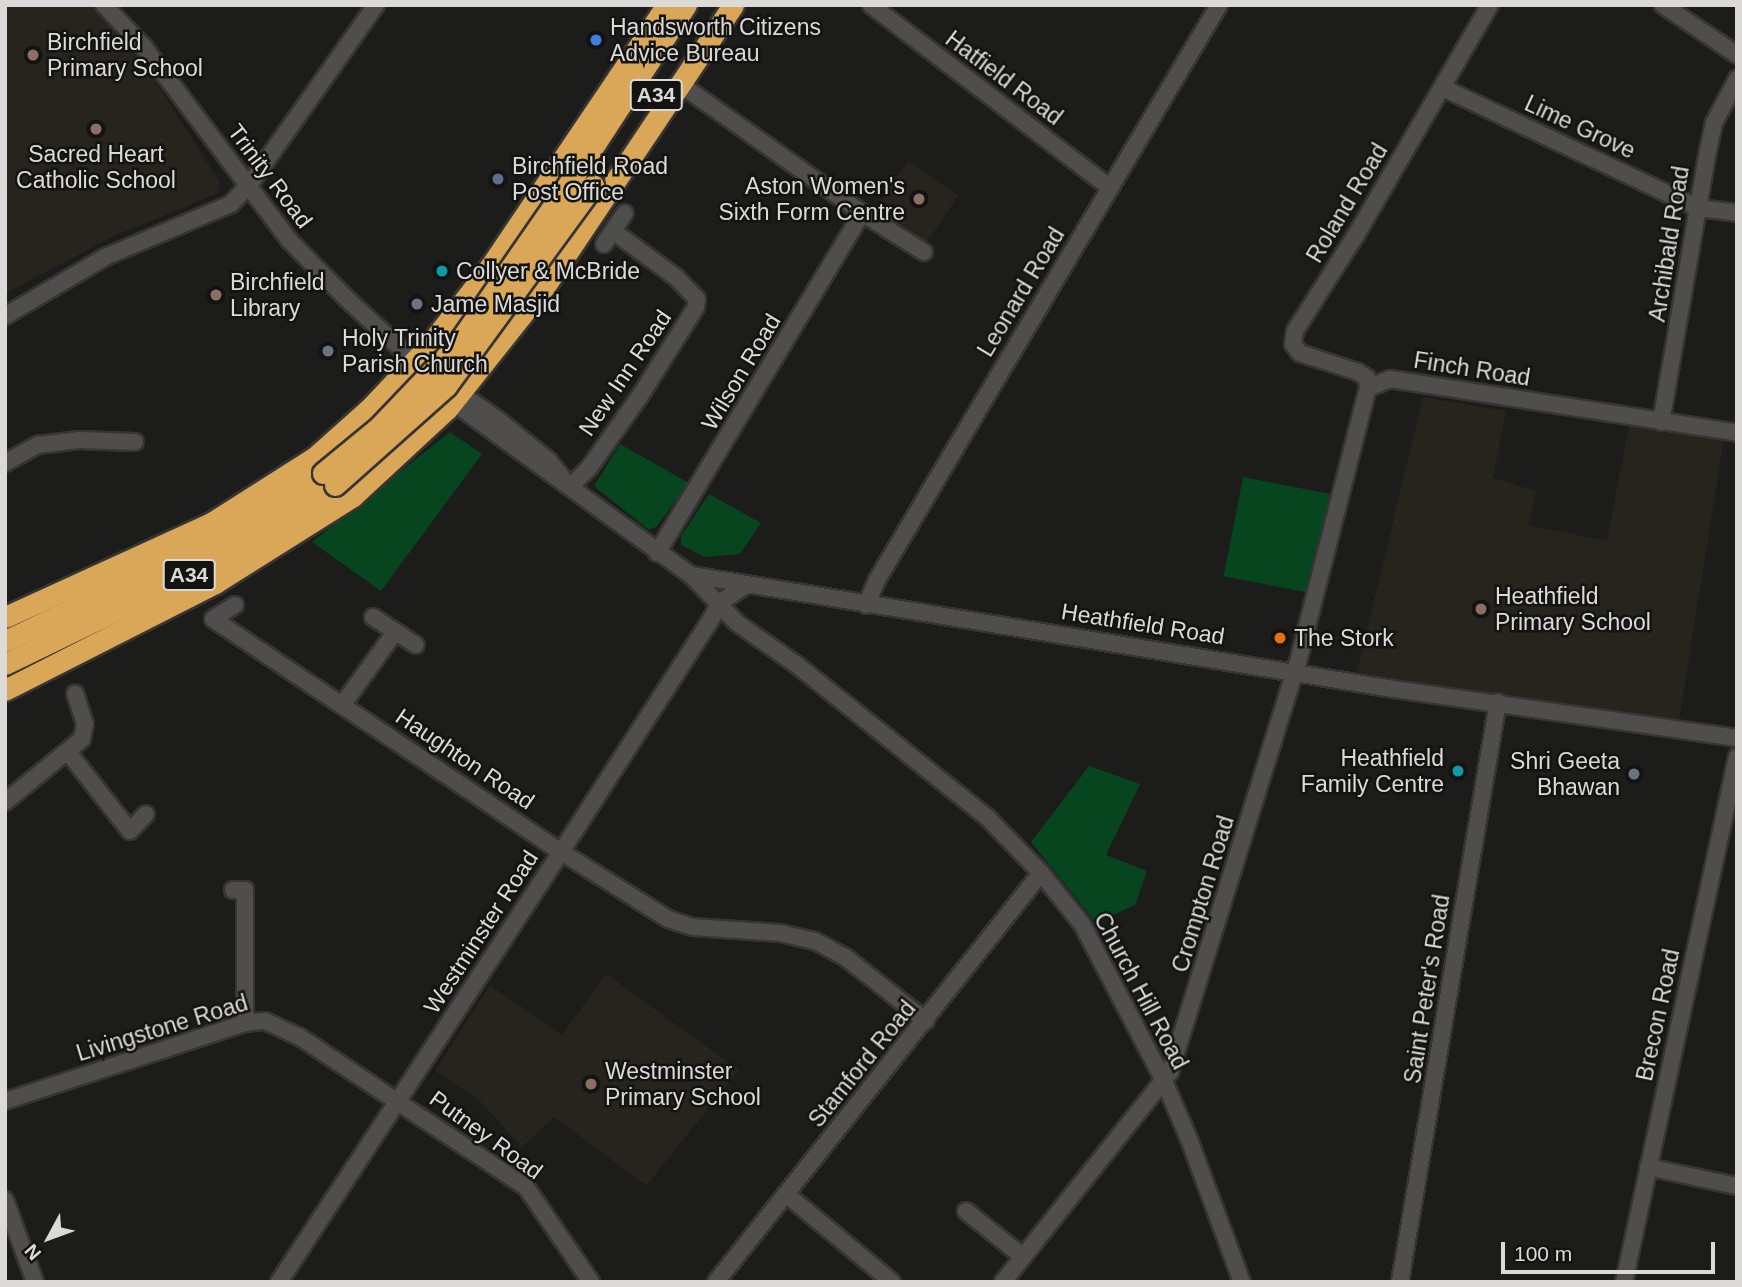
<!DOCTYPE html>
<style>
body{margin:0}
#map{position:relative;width:1742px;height:1287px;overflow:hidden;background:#1c1c1a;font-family:Helvetica,sans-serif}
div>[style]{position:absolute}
.built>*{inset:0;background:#26241c;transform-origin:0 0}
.green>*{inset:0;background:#07451f;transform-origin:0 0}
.roads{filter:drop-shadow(2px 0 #363534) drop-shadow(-2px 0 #363534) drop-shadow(0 2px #363534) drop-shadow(0 -2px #363534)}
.minor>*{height:16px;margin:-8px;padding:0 8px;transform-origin:8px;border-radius:8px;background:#4f4e4c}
.highway>*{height:21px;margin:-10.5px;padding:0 10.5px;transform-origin:10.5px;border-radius:10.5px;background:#daa657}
.bridges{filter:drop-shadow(2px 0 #363534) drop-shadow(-2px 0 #363534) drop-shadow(0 2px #363534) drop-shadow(0 -2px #363534)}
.highway-bridge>*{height:21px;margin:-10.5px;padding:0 10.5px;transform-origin:10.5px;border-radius:10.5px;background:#daa657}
.dots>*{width:19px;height:19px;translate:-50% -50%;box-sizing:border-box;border:4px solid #131311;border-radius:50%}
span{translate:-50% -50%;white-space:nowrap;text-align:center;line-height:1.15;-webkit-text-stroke:5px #131311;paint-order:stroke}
.shield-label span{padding:2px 5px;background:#131311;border:2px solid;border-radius:5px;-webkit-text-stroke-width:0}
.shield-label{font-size:21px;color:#dbdad9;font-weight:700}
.poi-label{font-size:23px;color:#dbdad9}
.left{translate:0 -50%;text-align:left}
.right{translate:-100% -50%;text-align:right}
.street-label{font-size:23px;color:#dbdad9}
.frame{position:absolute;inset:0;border:7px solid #dbdad9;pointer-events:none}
.north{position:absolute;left:14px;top:1203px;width:70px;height:70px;-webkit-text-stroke:5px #131311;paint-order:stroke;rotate:229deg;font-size:19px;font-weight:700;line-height:28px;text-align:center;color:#dbdad9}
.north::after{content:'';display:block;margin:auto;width:24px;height:32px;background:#dbdad9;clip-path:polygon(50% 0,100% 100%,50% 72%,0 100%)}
.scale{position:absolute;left:1501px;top:1242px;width:214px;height:32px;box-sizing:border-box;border:4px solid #dbdad9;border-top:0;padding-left:9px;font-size:21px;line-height:24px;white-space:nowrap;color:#dbdad9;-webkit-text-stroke:5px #131311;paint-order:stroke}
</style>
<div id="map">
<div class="built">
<i style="clip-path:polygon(5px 5px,93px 5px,137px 52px,219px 181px,219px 193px,114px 236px,6px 293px)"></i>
<i style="left:908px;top:161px;width:61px;height:61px;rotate:34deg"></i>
<i style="clip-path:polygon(1423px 397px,1506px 411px,1493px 478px,1536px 491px,1528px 525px,1607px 541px,1629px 425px,1724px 438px,1679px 721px,1356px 676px)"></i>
<i style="clip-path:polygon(606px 974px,739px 1070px,646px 1186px,554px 1117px,522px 1147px,479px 1100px,435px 1071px,490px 985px,562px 1035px)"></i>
</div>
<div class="green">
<i style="clip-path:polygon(450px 432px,482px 454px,381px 591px,312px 542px)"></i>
<i style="clip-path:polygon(620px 444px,689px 483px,656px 527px,649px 530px,594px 486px)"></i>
<i style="left:1243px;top:477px;width:91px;height:101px;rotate:11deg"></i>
<i style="clip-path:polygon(709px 494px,761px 523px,740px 554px,705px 557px,681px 545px,681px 536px)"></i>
<i style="clip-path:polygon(1089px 766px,1140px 784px,1106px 855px,1147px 871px,1135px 905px,1096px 923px,1031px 842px)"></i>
</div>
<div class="roads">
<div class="minor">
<i style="left:104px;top:5px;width:57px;rotate:46.4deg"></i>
<i style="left:143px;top:46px;width:243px;rotate:53deg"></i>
<i style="left:289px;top:240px;width:84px;rotate:45.5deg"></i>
<i style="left:348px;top:300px;width:100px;rotate:42.6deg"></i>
<i style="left:871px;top:5px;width:300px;rotate:37.4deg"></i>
<i style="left:1663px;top:5px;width:89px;rotate:34deg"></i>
<i style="left:680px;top:84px;width:223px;rotate:35.3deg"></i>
<i style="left:862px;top:213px;width:73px;rotate:32.2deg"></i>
<i style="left:1443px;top:88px;width:282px;rotate:25.2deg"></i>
<i style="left:1698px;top:208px;width:39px;rotate:7deg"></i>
<i style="left:604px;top:244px;width:37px;rotate:-56deg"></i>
<i style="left:5px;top:316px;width:116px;rotate:-30.5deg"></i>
<i style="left:105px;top:257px;width:137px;rotate:-22.8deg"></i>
<i style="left:231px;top:204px;width:26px;rotate:-47deg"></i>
<i style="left:249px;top:185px;width:220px;rotate:-54.8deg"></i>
<i style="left:1368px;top:388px;width:24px;rotate:-22deg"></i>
<i style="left:1390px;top:379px;width:351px;rotate:8.8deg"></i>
<i style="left:450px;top:392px;width:24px;rotate:52deg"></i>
<i style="left:465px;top:411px;width:279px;rotate:36deg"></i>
<i style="left:691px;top:575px;width:711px;rotate:9.22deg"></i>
<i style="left:1393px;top:689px;width:347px;rotate:8.1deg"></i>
<i style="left:457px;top:398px;width:10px"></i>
<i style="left:467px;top:398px;width:37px;rotate:35deg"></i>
<i style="left:497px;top:419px;width:67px;rotate:38.9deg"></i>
<i style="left:549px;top:461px;width:21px;rotate:51deg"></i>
<i style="left:1661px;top:422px;width:275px;rotate:-80.2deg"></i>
<i style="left:1708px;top:151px;width:29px;rotate:-78deg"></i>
<i style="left:1714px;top:123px;width:50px;rotate:-62.4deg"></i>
<i style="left:5px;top:463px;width:38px;rotate:-29deg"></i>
<i style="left:38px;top:445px;width:41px;rotate:-7deg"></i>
<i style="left:79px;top:440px;width:56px;rotate:2deg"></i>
<i style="left:570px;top:487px;width:27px;rotate:-45deg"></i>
<i style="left:589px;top:468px;width:88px;rotate:-54.7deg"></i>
<i style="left:640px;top:396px;width:105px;rotate:-57.8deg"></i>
<i style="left:696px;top:307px;width:8px;rotate:-83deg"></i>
<i style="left:697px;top:299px;width:29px;rotate:-134deg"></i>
<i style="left:677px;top:278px;width:79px;rotate:-143.7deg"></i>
<i style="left:657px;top:553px;width:397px;rotate:-58.9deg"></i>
<i style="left:691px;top:575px;width:66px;rotate:46.2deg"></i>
<i style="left:737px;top:623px;width:73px;rotate:35deg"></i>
<i style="left:797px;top:665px;width:243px;rotate:38.7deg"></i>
<i style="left:987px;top:817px;width:78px;rotate:46deg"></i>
<i style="left:1041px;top:873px;width:65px;rotate:51.2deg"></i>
<i style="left:1082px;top:924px;width:177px;rotate:62.4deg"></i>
<i style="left:1164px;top:1081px;width:63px;rotate:66.7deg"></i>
<i style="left:1189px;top:1139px;width:153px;rotate:69.7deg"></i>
<i style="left:235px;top:605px;width:26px;rotate:148deg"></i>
<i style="left:213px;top:619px;width:412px;rotate:33.8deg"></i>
<i style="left:555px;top:848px;width:133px;rotate:32.1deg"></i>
<i style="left:668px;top:919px;width:26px;rotate:18deg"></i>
<i style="left:693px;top:927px;width:87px;rotate:3.9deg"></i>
<i style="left:780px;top:933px;width:36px;rotate:13deg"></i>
<i style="left:815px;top:941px;width:34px;rotate:28deg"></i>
<i style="left:845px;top:957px;width:103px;rotate:38.3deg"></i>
<i style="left:866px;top:605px;width:27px;rotate:-66deg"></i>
<i style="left:877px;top:580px;width:669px;rotate:-59.26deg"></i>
<i style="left:373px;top:617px;width:51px;rotate:33.1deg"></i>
<i style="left:343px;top:704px;width:89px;rotate:-54.2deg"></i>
<i style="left:68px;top:752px;width:100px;rotate:51.9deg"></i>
<i style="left:130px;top:831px;width:23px;rotate:-47deg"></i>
<i style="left:5px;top:802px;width:99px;rotate:-39.3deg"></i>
<i style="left:82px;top:739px;width:15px;rotate:-79deg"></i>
<i style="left:85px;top:724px;width:32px;rotate:-108deg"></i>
<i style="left:233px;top:890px;width:12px"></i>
<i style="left:245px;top:890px;width:133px;rotate:90deg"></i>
<i style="left:5px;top:1101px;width:252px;rotate:-18deg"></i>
<i style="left:245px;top:1023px;width:20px;rotate:-6deg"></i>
<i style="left:265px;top:1021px;width:38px;rotate:25deg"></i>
<i style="left:300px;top:1037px;width:271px;rotate:33.6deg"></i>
<i style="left:526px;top:1187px;width:115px;rotate:55.6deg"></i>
<i style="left:1648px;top:1167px;width:91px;rotate:12.1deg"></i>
<i style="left:786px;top:1194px;width:138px;rotate:39.7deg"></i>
<i style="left:5px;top:1200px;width:87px;rotate:69.9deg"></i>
<i style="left:966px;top:1211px;width:73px;rotate:38.9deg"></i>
<i style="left:279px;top:1282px;width:514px;rotate:-56.74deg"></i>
<i style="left:561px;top:852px;width:281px;rotate:-57.2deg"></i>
<i style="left:713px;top:616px;width:13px;rotate:-67deg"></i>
<i style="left:718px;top:604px;width:34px;rotate:-34deg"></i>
<i style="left:716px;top:1282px;width:522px;rotate:-51.53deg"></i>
<i style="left:1003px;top:1282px;width:268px;rotate:-51.5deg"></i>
<i style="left:1170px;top:1072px;width:430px;rotate:-72.7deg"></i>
<i style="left:1298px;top:662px;width:283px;rotate:-75.7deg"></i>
<i style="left:1368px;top:388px;width:10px;rotate:-96deg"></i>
<i style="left:1367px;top:378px;width:11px;rotate:-146deg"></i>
<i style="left:1358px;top:372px;width:61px;rotate:-161.9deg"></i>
<i style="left:1300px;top:353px;width:11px;rotate:-128deg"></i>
<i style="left:1293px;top:344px;width:13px;rotate:-81deg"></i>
<i style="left:1295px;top:331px;width:114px;rotate:-57.6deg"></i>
<i style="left:1356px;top:235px;width:266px;rotate:-59.8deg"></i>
<i style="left:1400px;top:1282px;width:588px;rotate:-80.41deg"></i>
<i style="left:1624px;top:1282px;width:537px;rotate:-77.85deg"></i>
</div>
<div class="highway">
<i style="left:576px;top:173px;width:201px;rotate:-56.8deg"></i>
<i style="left:5px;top:617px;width:226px;rotate:-24.5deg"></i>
<i style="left:211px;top:523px;width:123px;rotate:-32.4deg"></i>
<i style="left:315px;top:457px;width:75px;rotate:-41.8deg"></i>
<i style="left:371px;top:407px;width:88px;rotate:-46.8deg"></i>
<i style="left:431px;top:343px;width:96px;rotate:-52.2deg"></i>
<i style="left:490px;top:267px;width:316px;rotate:-56deg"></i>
<i style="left:5px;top:641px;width:223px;rotate:-25.5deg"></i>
<i style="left:206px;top:545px;width:137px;rotate:-31.6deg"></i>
<i style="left:5px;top:664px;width:237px;rotate:-25.8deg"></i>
<i style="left:218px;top:561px;width:120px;rotate:-31.7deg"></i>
<i style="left:320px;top:498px;width:20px;rotate:-41deg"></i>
<i style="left:5px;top:690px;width:236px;rotate:-27deg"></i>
<i style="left:215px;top:583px;width:163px;rotate:-32.2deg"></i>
<i style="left:353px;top:496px;width:128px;rotate:-42.8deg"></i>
<i style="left:447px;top:409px;width:157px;rotate:-51.5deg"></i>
<i style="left:545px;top:286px;width:338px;rotate:-56.2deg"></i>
</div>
</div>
<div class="bridges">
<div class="highway-bridge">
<i style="left:323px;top:473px;width:72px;rotate:-39.4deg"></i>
<i style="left:379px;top:427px;width:113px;rotate:-46.4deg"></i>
<i style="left:457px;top:345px;width:209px;rotate:-55.3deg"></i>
<i style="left:335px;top:485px;width:149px;rotate:-41.7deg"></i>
<i style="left:446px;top:386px;width:249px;rotate:-53.8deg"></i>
</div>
</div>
<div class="dots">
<i style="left:596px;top:40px;background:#3f7fe0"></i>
<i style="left:33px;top:55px;background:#8d6e63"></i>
<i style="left:96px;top:129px;background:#8d6e63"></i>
<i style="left:498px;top:179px;background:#5c6f8a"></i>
<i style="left:919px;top:199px;background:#8d6e63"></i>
<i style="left:442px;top:271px;background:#0f9aa8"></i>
<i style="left:216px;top:295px;background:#8d6e63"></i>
<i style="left:417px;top:304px;background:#6b7280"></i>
<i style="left:328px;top:351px;background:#6b7280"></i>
<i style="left:1481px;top:609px;background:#8d6e63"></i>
<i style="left:1280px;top:638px;background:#e8710a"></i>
<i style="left:1458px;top:771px;background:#0f9aa8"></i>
<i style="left:1634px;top:774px;background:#6b7280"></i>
<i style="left:591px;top:1084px;background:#8d6e63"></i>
</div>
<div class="shield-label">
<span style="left:656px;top:95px">A34</span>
<span style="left:189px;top:575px">A34</span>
</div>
<div class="poi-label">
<span class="left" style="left:610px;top:40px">Handsworth Citizens<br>Advice Bureau</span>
<span class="left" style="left:47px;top:55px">Birchfield<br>Primary School</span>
<span style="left:96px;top:167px">Sacred Heart<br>Catholic School</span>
<span class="left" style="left:512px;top:179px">Birchfield Road<br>Post Office</span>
<span class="right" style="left:905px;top:199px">Aston Women's<br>Sixth Form Centre</span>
<span class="left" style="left:456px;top:271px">Collyer &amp; McBride</span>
<span class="left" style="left:230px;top:295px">Birchfield<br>Library</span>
<span class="left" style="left:431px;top:304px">Jame Masjid</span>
<span class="left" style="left:342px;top:351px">Holy Trinity<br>Parish Church</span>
<span class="left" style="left:1495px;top:609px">Heathfield<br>Primary School</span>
<span class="left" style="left:1294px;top:638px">The Stork</span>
<span class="right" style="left:1444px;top:771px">Heathfield<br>Family Centre</span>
<span class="right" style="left:1620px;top:774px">Shri Geeta<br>Bhawan</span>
<span class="left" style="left:605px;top:1084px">Westminster<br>Primary School</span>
</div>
<div class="street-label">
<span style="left:1004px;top:78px;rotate:37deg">Hatfield Road</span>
<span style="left:1580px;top:127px;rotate:25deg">Lime Grove</span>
<span style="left:270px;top:176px;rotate:53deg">Trinity Road</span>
<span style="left:1347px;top:203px;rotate:-59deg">Roland Road</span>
<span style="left:1669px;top:244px;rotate:-81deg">Archibald Road</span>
<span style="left:1021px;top:292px;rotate:-59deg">Leonard Road</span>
<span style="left:1472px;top:369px;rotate:9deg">Finch Road</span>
<span style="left:741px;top:372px;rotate:-59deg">Wilson Road</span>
<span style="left:625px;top:373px;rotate:-56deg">New Inn Road</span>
<span style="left:1143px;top:624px;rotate:9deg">Heathfield Road</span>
<span style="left:465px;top:759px;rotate:34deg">Haughton Road</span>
<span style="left:1203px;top:894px;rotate:-73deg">Crompton Road</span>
<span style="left:481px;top:932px;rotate:-57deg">Westminster Road</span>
<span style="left:1427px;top:989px;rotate:-81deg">Saint Peter's Road</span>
<span style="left:1141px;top:991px;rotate:62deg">Church Hill Road</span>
<span style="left:1658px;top:1015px;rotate:-78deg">Brecon Road</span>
<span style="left:162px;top:1028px;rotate:-17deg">Livingstone Road</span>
<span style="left:862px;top:1064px;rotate:-51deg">Stamford Road</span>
<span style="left:486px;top:1135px;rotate:36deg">Putney Road</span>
</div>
<div class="frame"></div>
<div class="north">N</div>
<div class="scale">100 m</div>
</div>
